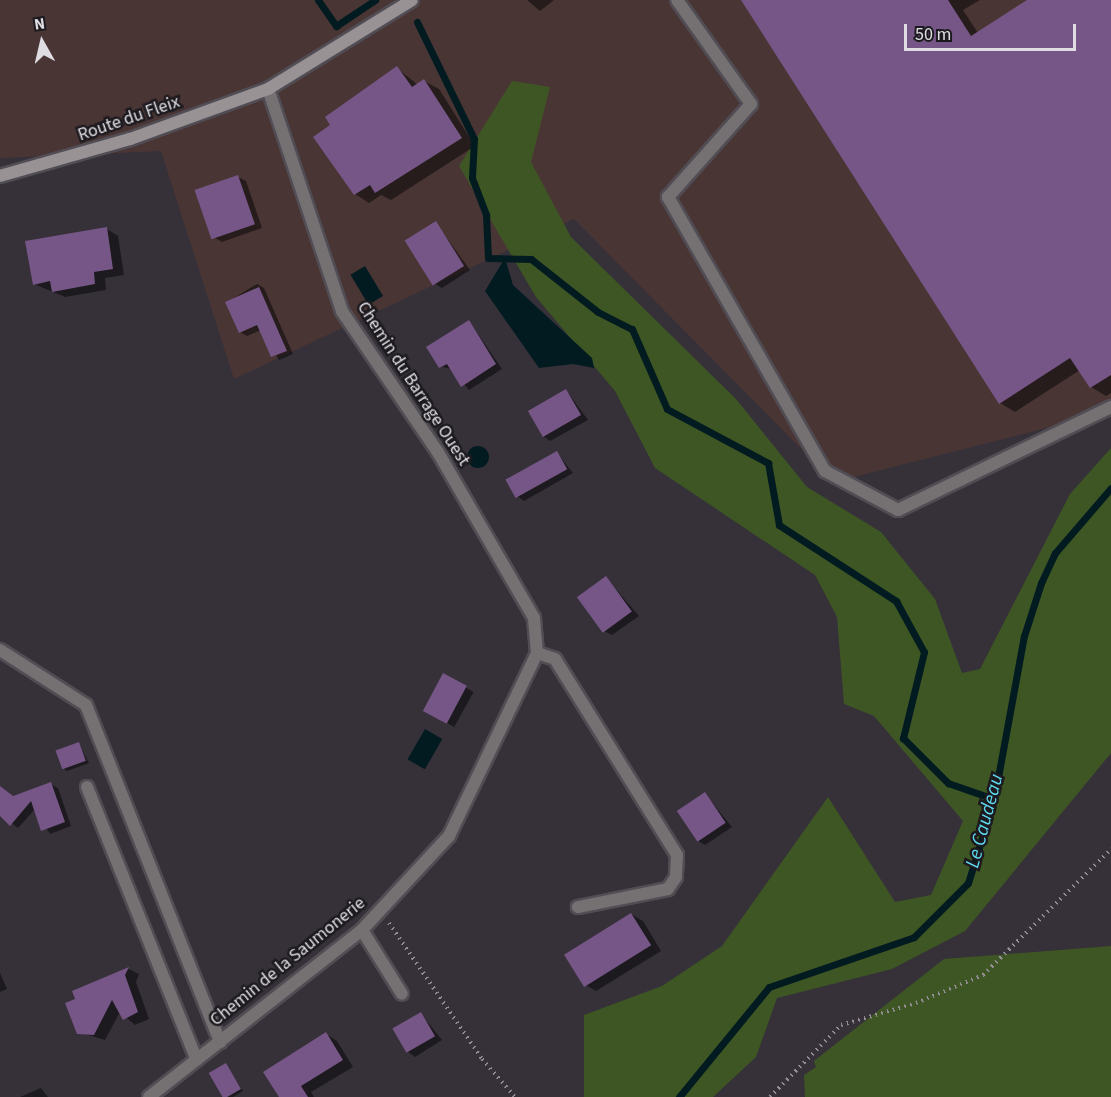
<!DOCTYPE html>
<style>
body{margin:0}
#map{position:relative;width:1111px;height:1097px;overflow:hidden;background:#363139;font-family:"Source Sans 3",sans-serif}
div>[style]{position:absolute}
.industrial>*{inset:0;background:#4a3535}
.green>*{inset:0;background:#3e5623}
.water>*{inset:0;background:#021b20;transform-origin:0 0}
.round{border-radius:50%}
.shadow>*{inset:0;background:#0007;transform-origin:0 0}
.stream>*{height:7px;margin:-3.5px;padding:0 3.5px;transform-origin:3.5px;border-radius:3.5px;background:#021b20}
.building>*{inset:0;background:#765687;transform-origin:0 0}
.path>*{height:4px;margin-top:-2px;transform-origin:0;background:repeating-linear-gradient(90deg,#928e94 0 1.5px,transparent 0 6px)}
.roads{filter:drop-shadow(2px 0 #514d54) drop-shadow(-2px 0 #514d54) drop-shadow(0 2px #514d54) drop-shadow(0 -2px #514d54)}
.lane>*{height:12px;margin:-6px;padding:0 6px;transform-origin:6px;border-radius:6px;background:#757071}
.street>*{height:12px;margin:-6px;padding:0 6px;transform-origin:6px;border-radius:6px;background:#757071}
.secondary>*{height:12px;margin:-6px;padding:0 6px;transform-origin:6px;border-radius:6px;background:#999294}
span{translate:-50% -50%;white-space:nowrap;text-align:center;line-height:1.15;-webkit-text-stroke:5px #1c1a1e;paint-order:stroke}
.street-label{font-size:18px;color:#e0dde2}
.water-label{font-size:20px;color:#5edaf1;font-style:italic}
.north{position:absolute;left:12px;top:12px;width:60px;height:60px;-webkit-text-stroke:4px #1c1a1e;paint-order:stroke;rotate:352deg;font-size:16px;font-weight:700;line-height:24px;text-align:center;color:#e0dde2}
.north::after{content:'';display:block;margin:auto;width:21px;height:27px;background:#e0dde2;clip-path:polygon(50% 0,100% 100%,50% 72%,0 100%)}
.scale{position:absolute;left:904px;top:24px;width:172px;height:27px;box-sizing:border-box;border:3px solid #e0dde2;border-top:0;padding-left:8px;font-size:18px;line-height:21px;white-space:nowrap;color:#e0dde2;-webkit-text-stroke:4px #1c1a1e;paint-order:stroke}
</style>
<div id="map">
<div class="industrial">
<i style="clip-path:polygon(0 0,1111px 0,1111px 400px,1066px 423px,834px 482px,574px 219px,234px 379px,161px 151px,0 158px)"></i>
</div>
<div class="green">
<i style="clip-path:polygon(512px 81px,550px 87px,531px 162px,571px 237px,736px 399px,807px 487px,881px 532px,935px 599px,962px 673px,980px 669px,1070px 494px,1111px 448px,1111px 753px,965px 931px,892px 969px,777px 998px,756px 1057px,713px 1097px,584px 1097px,584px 1015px,662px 986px,722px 946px,828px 797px,895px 902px,931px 895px,963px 821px,874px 716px,844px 704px,837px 617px,815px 575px,655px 468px,615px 391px,536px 297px,459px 166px)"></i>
<i style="clip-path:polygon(1111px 946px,1111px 1097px,805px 1097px,804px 1075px,816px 1067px,814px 1061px,944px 959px)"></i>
</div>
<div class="water">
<i style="clip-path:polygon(505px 258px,513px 285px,592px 358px,594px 368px,573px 364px,539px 368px,485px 291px)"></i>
<i style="left:365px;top:266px;width:35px;height:17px;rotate:59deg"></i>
<i class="round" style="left:467px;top:446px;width:22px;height:22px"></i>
<i style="left:425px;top:729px;width:20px;height:35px;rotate:30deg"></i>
</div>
<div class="shadow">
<i style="clip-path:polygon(527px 0,554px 0,540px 11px)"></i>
<i style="clip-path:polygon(743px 0,980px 0,963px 10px,978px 33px,1030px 0,1111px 0,1111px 393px,1106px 396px,1091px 387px,1080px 370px,1015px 412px,1000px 403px)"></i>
<i style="clip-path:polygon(397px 68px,418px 85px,424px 81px,439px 89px,475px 146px,391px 200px,381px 195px,369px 203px,355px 194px,332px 125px)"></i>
<i style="clip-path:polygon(238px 177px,246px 181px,262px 228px,222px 242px,215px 238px)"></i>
<i style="clip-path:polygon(436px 223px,470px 270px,442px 288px,435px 284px)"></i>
<i style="clip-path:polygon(107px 229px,118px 236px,124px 275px,105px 278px,106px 290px,65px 297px,34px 284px)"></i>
<i style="clip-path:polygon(257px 284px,264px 288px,293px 354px,279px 360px,261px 330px,247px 336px,240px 332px,227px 302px)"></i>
<i style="clip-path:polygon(469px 321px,502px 369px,469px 390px,451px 369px,440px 366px)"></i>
<i style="clip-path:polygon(566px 390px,588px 420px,550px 441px,543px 436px)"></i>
<i style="clip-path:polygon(557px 453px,573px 473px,524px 501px,517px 496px)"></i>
<i style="clip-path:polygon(606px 578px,639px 616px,612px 635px,604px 631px)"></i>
<i style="left:443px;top:675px;width:35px;height:40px;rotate:29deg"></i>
<i style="clip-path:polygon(79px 744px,89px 763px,67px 771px,64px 769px)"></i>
<i style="clip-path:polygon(50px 784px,58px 788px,71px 826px,50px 834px,35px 809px,18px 828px,0 814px,0 800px)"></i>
<i style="clip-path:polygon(705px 794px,732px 827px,705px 845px,698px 841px)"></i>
<i style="clip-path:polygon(631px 914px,643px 921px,661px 951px,596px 991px,584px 984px)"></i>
<i style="clip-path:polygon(129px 969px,139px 974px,136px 982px,149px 1019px,135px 1025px,120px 1012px,105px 1040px,78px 1032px,74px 992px)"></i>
<i style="clip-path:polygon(0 973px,7px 989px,0 992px)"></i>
<i style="clip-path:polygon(421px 1014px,442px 1040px,415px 1057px,408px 1052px)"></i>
<i style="clip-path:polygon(326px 1034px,337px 1041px,353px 1067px,311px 1092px,314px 1097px,281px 1097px)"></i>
<i style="clip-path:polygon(226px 1065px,243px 1091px,233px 1097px,226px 1097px,211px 1073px)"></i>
<i style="clip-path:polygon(41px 1088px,48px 1097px,20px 1097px)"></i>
</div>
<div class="stream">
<i style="left:318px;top:0;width:32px;rotate:55deg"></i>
<i style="left:336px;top:26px;width:47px;rotate:-33.7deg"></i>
<i style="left:417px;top:22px;width:130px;rotate:64deg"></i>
<i style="left:474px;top:139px;width:39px;rotate:93deg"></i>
<i style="left:472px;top:178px;width:40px;rotate:69deg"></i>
<i style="left:486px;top:215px;width:43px;rotate:87.3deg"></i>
<i style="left:488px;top:258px;width:43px;rotate:1.3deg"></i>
<i style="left:531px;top:259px;width:85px;rotate:38.3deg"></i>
<i style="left:598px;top:312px;width:38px;rotate:27deg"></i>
<i style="left:632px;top:329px;width:87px;rotate:66.4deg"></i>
<i style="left:667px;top:409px;width:115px;rotate:28.1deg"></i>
<i style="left:768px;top:463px;width:63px;rotate:79.9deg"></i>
<i style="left:779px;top:525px;width:140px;rotate:33deg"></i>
<i style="left:896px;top:601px;width:58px;rotate:61.2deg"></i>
<i style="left:924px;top:652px;width:89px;rotate:103.7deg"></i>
<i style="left:903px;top:738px;width:64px;rotate:45deg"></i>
<i style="left:948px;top:783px;width:49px;rotate:19.2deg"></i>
<i style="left:679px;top:1097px;width:142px;rotate:-50.7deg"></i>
<i style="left:769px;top:987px;width:153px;rotate:-19deg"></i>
<i style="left:914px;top:937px;width:76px;rotate:-45deg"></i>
<i style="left:968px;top:883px;width:88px;rotate:-72.8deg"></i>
<i style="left:994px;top:799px;width:166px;rotate:-79.6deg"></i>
<i style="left:1024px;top:636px;width:56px;rotate:-72.2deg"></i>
<i style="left:1041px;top:583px;width:33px;rotate:-65deg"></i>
<i style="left:1055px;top:553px;width:86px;rotate:-49.3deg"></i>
</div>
<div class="building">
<i style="clip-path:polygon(741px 0,948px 0,971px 36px,1027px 0,1111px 0,1111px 375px,1090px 388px,1070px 358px,999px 404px)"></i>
<i style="clip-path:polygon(397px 66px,412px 87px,424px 79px,462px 138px,375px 193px,370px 185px,354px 195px,313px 137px,330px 125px,325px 117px)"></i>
<i style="left:238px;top:175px;width:52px;height:46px;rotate:71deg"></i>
<i style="left:436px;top:221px;width:53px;height:37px;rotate:58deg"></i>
<i style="clip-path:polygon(107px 227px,113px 269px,94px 272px,95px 284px,52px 292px,50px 281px,33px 285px,25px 241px)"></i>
<i style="clip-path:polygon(259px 287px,287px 351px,271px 357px,257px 325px,239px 333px,225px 302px)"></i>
<i style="clip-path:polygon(469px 320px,496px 364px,461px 387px,447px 364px,439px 368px,426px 347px)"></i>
<i style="left:566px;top:389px;width:30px;height:44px;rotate:60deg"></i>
<i style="left:557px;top:451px;width:21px;height:59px;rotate:61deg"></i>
<i style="left:606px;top:576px;width:44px;height:36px;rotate:54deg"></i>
<i style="left:443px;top:673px;width:27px;height:43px;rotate:28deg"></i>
<i style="left:79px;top:742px;width:20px;height:25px;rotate:70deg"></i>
<i style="clip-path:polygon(51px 782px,65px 822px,41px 831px,31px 801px,10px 826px,0 816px,0 786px,13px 796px)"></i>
<i style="left:705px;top:792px;width:37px;height:34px;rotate:56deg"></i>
<i style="left:631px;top:913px;width:38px;height:79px;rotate:58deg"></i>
<i style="clip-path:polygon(129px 967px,125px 975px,138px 1012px,123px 1020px,112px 1000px,94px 1035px,77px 1034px,65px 1003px,75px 999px,72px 991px)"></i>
<i style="left:421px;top:1012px;width:28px;height:33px;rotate:60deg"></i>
<i style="clip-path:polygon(326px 1032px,343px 1060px,301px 1086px,308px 1097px,279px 1097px,263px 1072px)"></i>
<i style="left:226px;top:1063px;width:30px;height:20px;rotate:60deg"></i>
</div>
<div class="path">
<i style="left:389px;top:923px;width:165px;rotate:55.6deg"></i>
<i style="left:482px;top:1059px;width:50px;rotate:49deg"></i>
<i style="left:770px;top:1097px;width:101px;rotate:-45.4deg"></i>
<i style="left:841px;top:1025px;width:78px;rotate:-16.3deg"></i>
<i style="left:916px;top:1003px;width:73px;rotate:-22.7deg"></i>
<i style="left:983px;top:975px;width:180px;rotate:-44.5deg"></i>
</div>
<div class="roads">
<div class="lane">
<i style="left:677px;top:0;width:128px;rotate:54.6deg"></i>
<i style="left:751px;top:104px;width:125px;rotate:131.7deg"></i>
<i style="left:668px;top:197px;width:316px;rotate:60.2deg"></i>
<i style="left:825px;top:471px;width:83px;rotate:28.1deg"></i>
<i style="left:898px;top:510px;width:237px;rotate:-25.8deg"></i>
<i style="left:0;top:650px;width:102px;rotate:32.6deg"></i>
<i style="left:86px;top:705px;width:363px;rotate:68.3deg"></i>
<i style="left:537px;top:653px;width:19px;rotate:18deg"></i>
<i style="left:555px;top:659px;width:231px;rotate:58.1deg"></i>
<i style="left:677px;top:855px;width:22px;rotate:93deg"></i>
<i style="left:676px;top:877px;width:14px;rotate:124deg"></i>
<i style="left:668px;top:889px;width:92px;rotate:168.7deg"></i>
<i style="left:87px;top:787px;width:294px;rotate:68.1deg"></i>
<i style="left:362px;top:930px;width:75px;rotate:58deg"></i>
</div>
<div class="street">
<i style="left:149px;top:1097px;width:271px;rotate:-38.1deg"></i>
<i style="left:362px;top:930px;width:128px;rotate:-47.2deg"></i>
<i style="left:449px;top:836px;width:203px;rotate:-64.3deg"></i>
<i style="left:537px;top:653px;width:35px;rotate:-95deg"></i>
<i style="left:534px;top:618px;width:193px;rotate:-120.1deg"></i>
<i style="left:437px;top:451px;width:169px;rotate:-124.2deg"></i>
<i style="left:342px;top:311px;width:234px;rotate:-108.4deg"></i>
</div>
<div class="secondary">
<i style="left:0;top:176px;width:135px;rotate:-15.9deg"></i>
<i style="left:130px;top:139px;width:147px;rotate:-19.9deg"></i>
<i style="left:268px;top:89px;width:169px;rotate:-31.7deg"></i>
</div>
</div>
<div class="street-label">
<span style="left:129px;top:119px;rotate:-19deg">Route du Fleix</span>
<span style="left:413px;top:384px;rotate:57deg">Chemin du Barrage Ouest</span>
<span style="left:288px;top:962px;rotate:-39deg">Chemin de la Saumonerie</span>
</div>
<div class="water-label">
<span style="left:985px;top:821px;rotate:-75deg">Le Caudeau</span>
</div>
<div class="north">N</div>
<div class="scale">50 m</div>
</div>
